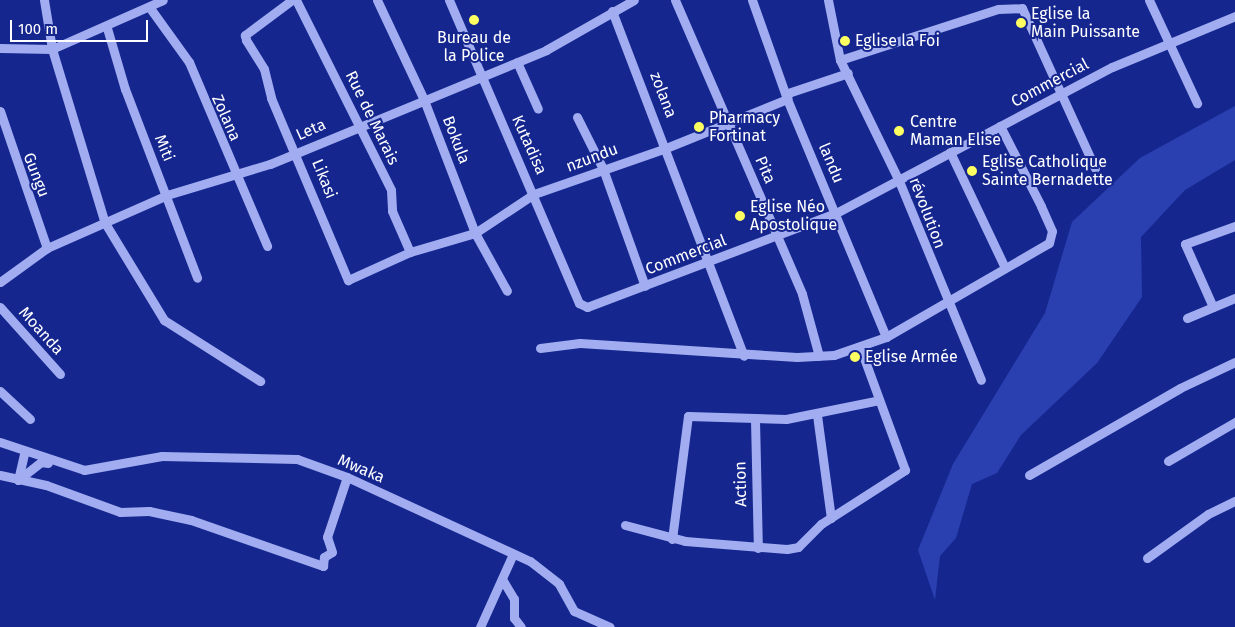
<!DOCTYPE html>
<meta charset="utf-8">
<style>
body{margin:0}
#map{position:relative;width:1235px;height:627px;overflow:hidden;background:#15268f;font-family:"Fira Sans",sans-serif}
div>[style]{position:absolute}
.green>*{inset:0;background:#2b40b0}
.minor>*{height:9px;margin:-4.5px;padding:0 4.5px;transform-origin:4.5px;border-radius:4.5px;background:#a1adf0}
.dots>*{width:14px;height:14px;translate:-50% -50%;box-sizing:border-box;border:2px solid #15268f;border-radius:50%}
span{translate:-50% -50%;white-space:nowrap;text-align:center;line-height:1.15;-webkit-text-stroke:4px #15268f;paint-order:stroke}
.poi-label{font-size:16px;color:#fff}
.left{translate:0 -50%;text-align:left}
.street-label{font-size:16px;color:#fff}
.scale{position:absolute;left:10px;top:20px;width:138px;height:22px;box-sizing:border-box;border:2px solid #fff;border-top:0;padding-left:6px;font-size:15px;line-height:18px;white-space:nowrap;color:#fff;-webkit-text-stroke:4px #15268f;paint-order:stroke}
</style>
<div id="map">
<div class="green">
<i style="clip-path:polygon(1235px 106px,1235px 160px,1185px 190px,1141px 237px,1142px 297px,1097px 363px,1021px 435px,997px 473px,972px 484px,956px 538px,940px 556px,935px 600px,918px 550px,953px 464px,1045px 313px,1072px 222px,1140px 158px)"></i>
</div>
<div class="minor">
<i style="left:44px;top:0;width:50px;rotate:80.7deg"></i>
<i style="left:52px;top:49px;width:182px;rotate:73.1deg"></i>
<i style="left:105px;top:223px;width:114px;rotate:58.7deg"></i>
<i style="left:164px;top:320px;width:114px;rotate:32.4deg"></i>
<i style="left:292px;top:0;width:59px;rotate:143.3deg"></i>
<i style="left:245px;top:35px;width:5px;rotate:79deg"></i>
<i style="left:246px;top:40px;width:34px;rotate:58deg"></i>
<i style="left:264px;top:69px;width:30px;rotate:76deg"></i>
<i style="left:271px;top:98px;width:198px;rotate:67.1deg"></i>
<i style="left:348px;top:280px;width:68px;rotate:-24.3deg"></i>
<i style="left:410px;top:252px;width:68px;rotate:-16.3deg"></i>
<i style="left:475px;top:233px;width:71px;rotate:-33.5deg"></i>
<i style="left:534px;top:194px;width:140px;rotate:-19.2deg"></i>
<i style="left:666px;top:148px;width:131px;rotate:-22deg"></i>
<i style="left:787px;top:99px;width:6px;rotate:-81deg"></i>
<i style="left:788px;top:93px;width:63px;rotate:-18.4deg"></i>
<i style="left:296px;top:0;width:212px;rotate:63.4deg"></i>
<i style="left:391px;top:190px;width:21px;rotate:87deg"></i>
<i style="left:392px;top:211px;width:45px;rotate:66.3deg"></i>
<i style="left:377px;top:0;width:110px;rotate:64.8deg"></i>
<i style="left:424px;top:100px;width:142px;rotate:69deg"></i>
<i style="left:475px;top:233px;width:66px;rotate:61.1deg"></i>
<i style="left:449px;top:0;width:330px;rotate:66.8deg"></i>
<i style="left:579px;top:303px;width:9px;rotate:27deg"></i>
<i style="left:587px;top:307px;width:266px;rotate:-20.7deg"></i>
<i style="left:836px;top:213px;width:312px;rotate:-27.9deg"></i>
<i style="left:1112px;top:67px;width:133px;rotate:-22.5deg"></i>
<i style="left:675px;top:0;width:320px;rotate:66.6deg"></i>
<i style="left:802px;top:294px;width:64px;rotate:74.7deg"></i>
<i style="left:752px;top:0;width:105px;rotate:70.5deg"></i>
<i style="left:787px;top:99px;width:258px;rotate:67.4deg"></i>
<i style="left:828px;top:0;width:61px;rotate:78.7deg"></i>
<i style="left:840px;top:60px;width:135px;rotate:64deg"></i>
<i style="left:899px;top:181px;width:215px;rotate:67.6deg"></i>
<i style="left:1149px;top:0;width:114px;rotate:65deg"></i>
<i style="left:150px;top:8px;width:67px;rotate:54.2deg"></i>
<i style="left:189px;top:62px;width:200px;rotate:67deg"></i>
<i style="left:612px;top:11px;width:369px;rotate:69.1deg"></i>
<i style="left:107px;top:28px;width:64px;rotate:73.6deg"></i>
<i style="left:125px;top:89px;width:202px;rotate:69.1deg"></i>
<i style="left:0;top:48px;width:52px;rotate:1.1deg"></i>
<i style="left:52px;top:49px;width:121px;rotate:-23.8deg"></i>
<i style="left:840px;top:60px;width:166px;rotate:-17.9deg"></i>
<i style="left:998px;top:9px;width:24px;rotate:-2deg"></i>
<i style="left:1022px;top:8px;width:176px;rotate:65.5deg"></i>
<i style="left:517px;top:62px;width:51px;rotate:65.9deg"></i>
<i style="left:0;top:111px;width:145px;rotate:71.1deg"></i>
<i style="left:577px;top:117px;width:58px;rotate:63.4deg"></i>
<i style="left:603px;top:169px;width:124px;rotate:70.3deg"></i>
<i style="left:950px;top:152px;width:128px;rotate:64.6deg"></i>
<i style="left:0;top:282px;width:58px;rotate:-35.9deg"></i>
<i style="left:47px;top:248px;width:131px;rotate:-23.8deg"></i>
<i style="left:167px;top:195px;width:108px;rotate:-16.8deg"></i>
<i style="left:270px;top:164px;width:299px;rotate:-22.4deg"></i>
<i style="left:546px;top:50px;width:101px;rotate:-29.6deg"></i>
<i style="left:0;top:307px;width:90px;rotate:48.2deg"></i>
<i style="left:1213px;top:307px;width:69px;rotate:-114deg"></i>
<i style="left:1185px;top:244px;width:53px;rotate:-19.8deg"></i>
<i style="left:1187px;top:318px;width:52px;rotate:-22.6deg"></i>
<i style="left:540px;top:348px;width:40px;rotate:-7.1deg"></i>
<i style="left:580px;top:343px;width:217px;rotate:3.7deg"></i>
<i style="left:797px;top:357px;width:37px;rotate:-3deg"></i>
<i style="left:834px;top:355px;width:55px;rotate:-19.1deg"></i>
<i style="left:886px;top:337px;width:188px;rotate:-30deg"></i>
<i style="left:1049px;top:243px;width:12px;rotate:-76deg"></i>
<i style="left:1052px;top:231px;width:27px;rotate:-114deg"></i>
<i style="left:1041px;top:206px;width:90px;rotate:-117.1deg"></i>
<i style="left:0;top:391px;width:41px;rotate:43deg"></i>
<i style="left:817px;top:415px;width:104px;rotate:82.3deg"></i>
<i style="left:755px;top:420px;width:128px;rotate:88.7deg"></i>
<i style="left:0;top:442px;width:89px;rotate:18.4deg"></i>
<i style="left:84px;top:470px;width:79px;rotate:-10.2deg"></i>
<i style="left:162px;top:456px;width:135px;rotate:1.3deg"></i>
<i style="left:297px;top:459px;width:53px;rotate:19.8deg"></i>
<i style="left:347px;top:477px;width:201px;rotate:24.7deg"></i>
<i style="left:530px;top:561px;width:37px;rotate:38deg"></i>
<i style="left:559px;top:584px;width:31px;rotate:61deg"></i>
<i style="left:574px;top:611px;width:39px;rotate:24deg"></i>
<i style="left:1168px;top:461px;width:78px;rotate:-30.2deg"></i>
<i style="left:0;top:475px;width:47px;rotate:12.3deg"></i>
<i style="left:46px;top:485px;width:79px;rotate:20deg"></i>
<i style="left:120px;top:512px;width:29px;rotate:-2deg"></i>
<i style="left:149px;top:511px;width:43px;rotate:12.1deg"></i>
<i style="left:191px;top:520px;width:140px;rotate:19.2deg"></i>
<i style="left:323px;top:566px;width:9px;rotate:-84deg"></i>
<i style="left:324px;top:557px;width:9px;rotate:-32deg"></i>
<i style="left:332px;top:552px;width:16px;rotate:-108deg"></i>
<i style="left:327px;top:537px;width:63px;rotate:-71.6deg"></i>
<i style="left:1029px;top:475px;width:174px;rotate:-29.9deg"></i>
<i style="left:1180px;top:388px;width:61px;rotate:-25.3deg"></i>
<i style="left:18px;top:480px;width:29px;rotate:-38deg"></i>
<i style="left:41px;top:462px;width:7px;rotate:8deg"></i>
<i style="left:18px;top:480px;width:28px;rotate:-77deg"></i>
<i style="left:625px;top:525px;width:62px;rotate:14.9deg"></i>
<i style="left:685px;top:541px;width:102px;rotate:4.5deg"></i>
<i style="left:787px;top:549px;width:11px;rotate:-10deg"></i>
<i style="left:798px;top:547px;width:33px;rotate:-45deg"></i>
<i style="left:821px;top:524px;width:100px;rotate:-32.7deg"></i>
<i style="left:905px;top:470px;width:131px;rotate:-110.1deg"></i>
<i style="left:672px;top:539px;width:124px;rotate:-82.6deg"></i>
<i style="left:688px;top:416px;width:98px;rotate:1.8deg"></i>
<i style="left:786px;top:419px;width:95px;rotate:-11.5deg"></i>
<i style="left:1147px;top:558px;width:75px;rotate:-35.8deg"></i>
<i style="left:1208px;top:514px;width:30px;rotate:-26deg"></i>
<i style="left:502px;top:579px;width:23px;rotate:59deg"></i>
<i style="left:514px;top:599px;width:19px;rotate:90deg"></i>
<i style="left:514px;top:618px;width:11px;rotate:52deg"></i>
<i style="left:480px;top:627px;width:80px;rotate:-65.7deg"></i>
</div>
<div class="dots">
<i style="left:474px;top:20px;background:#feff60"></i>
<i style="left:1021px;top:23px;background:#feff60"></i>
<i style="left:845px;top:41px;background:#feff60"></i>
<i style="left:699px;top:127px;background:#feff60"></i>
<i style="left:899px;top:131px;background:#feff60"></i>
<i style="left:972px;top:171px;background:#feff60"></i>
<i style="left:740px;top:216px;background:#feff60"></i>
<i style="left:855px;top:357px;background:#feff60"></i>
</div>
<div class="poi-label">
<span class="left" style="left:1031px;top:23px">Eglise la<br>Main Puissante</span>
<span style="left:474px;top:47px">Bureau de<br>la Police</span>
<span class="left" style="left:855px;top:41px">Eglise la Foi</span>
<span class="left" style="left:709px;top:127px">Pharmacy<br>Fortinat</span>
<span class="left" style="left:910px;top:131px">Centre<br>Maman Elise</span>
<span class="left" style="left:982px;top:171px">Eglise Catholique<br>Sainte Bernadette</span>
<span class="left" style="left:750px;top:216px">Eglise Néo<br>Apostolique</span>
<span class="left" style="left:865px;top:357px">Eglise Armée</span>
</div>
<div class="street-label">
<span style="left:1050px;top:83px;rotate:-28deg">Commercial</span>
<span style="left:663px;top:95px;rotate:69deg">zolana</span>
<span style="left:226px;top:118px;rotate:66deg">Zolana</span>
<span style="left:372px;top:118px;rotate:64deg">Rue de Marais</span>
<span style="left:311px;top:130px;rotate:-24deg">Leta</span>
<span style="left:456px;top:140px;rotate:69deg">Bokula</span>
<span style="left:529px;top:145px;rotate:66deg">Kutadisa</span>
<span style="left:164px;top:148px;rotate:68deg">Miti</span>
<span style="left:592px;top:158px;rotate:-21deg">nzundu</span>
<span style="left:831px;top:163px;rotate:67deg">landu</span>
<span style="left:765px;top:170px;rotate:67deg">Pita</span>
<span style="left:36px;top:175px;rotate:69deg">Gungu</span>
<span style="left:324px;top:179px;rotate:68deg">Likasi</span>
<span style="left:927px;top:213px;rotate:69deg">révolution</span>
<span style="left:686px;top:255px;rotate:-21deg">Commercial</span>
<span style="left:41px;top:331px;rotate:48deg">Moanda</span>
<span style="left:361px;top:469px;rotate:23deg">Mwaka</span>
<span style="left:741px;top:484px;rotate:-91deg">Action</span>
</div>
<div class="scale">100 m</div>
</div>
